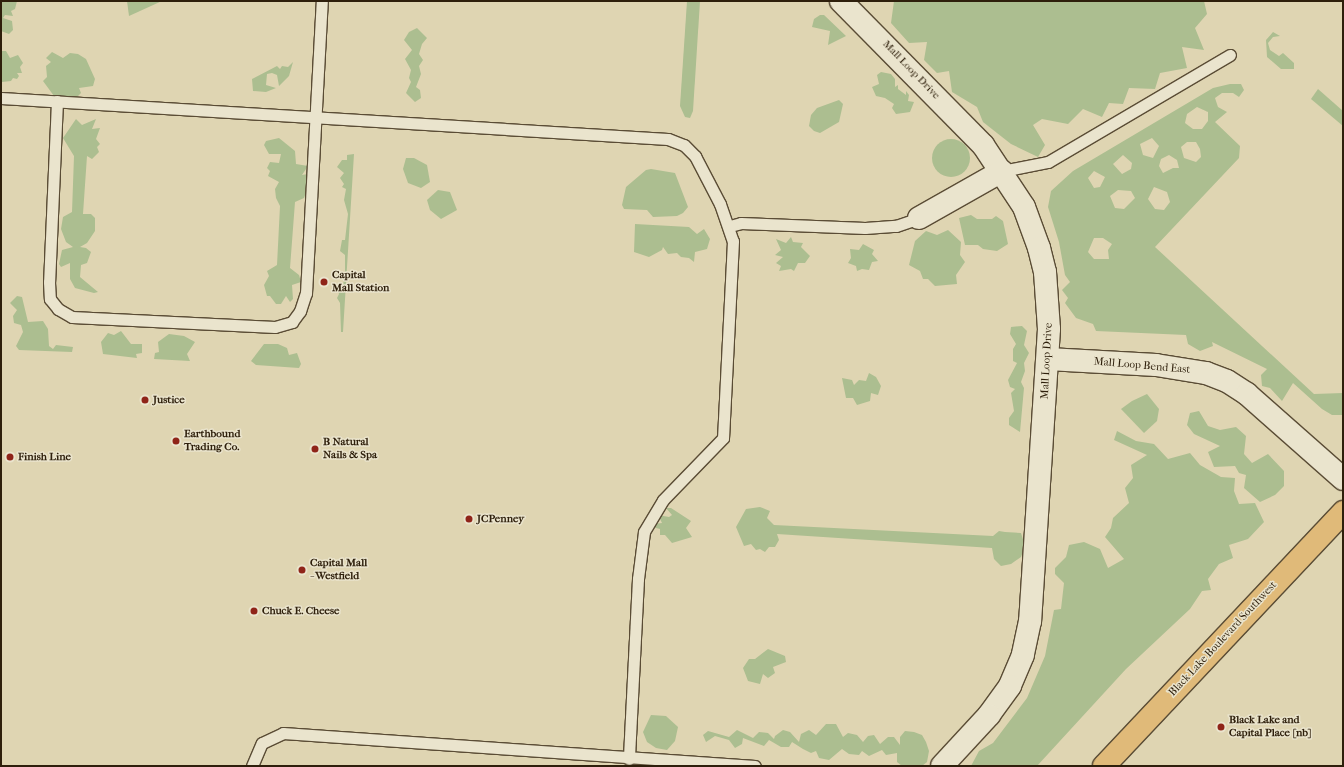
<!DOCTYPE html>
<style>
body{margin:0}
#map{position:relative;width:1344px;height:767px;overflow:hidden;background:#dfd5b2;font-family:"IM FELL French Canon",serif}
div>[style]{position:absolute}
.green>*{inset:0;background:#acbe90}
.round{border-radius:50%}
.roads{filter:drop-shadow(1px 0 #5a4c35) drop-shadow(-1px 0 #5a4c35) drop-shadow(0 1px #5a4c35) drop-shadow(0 -1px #5a4c35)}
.lane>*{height:11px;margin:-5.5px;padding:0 5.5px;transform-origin:5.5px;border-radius:5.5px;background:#eae4cd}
.street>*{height:22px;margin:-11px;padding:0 11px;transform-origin:11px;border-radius:11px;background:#eae4cd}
.primary>*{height:22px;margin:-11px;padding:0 11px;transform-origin:11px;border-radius:11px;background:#e0ba79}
.dots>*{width:11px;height:11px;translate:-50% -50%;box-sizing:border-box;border:2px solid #eae4cd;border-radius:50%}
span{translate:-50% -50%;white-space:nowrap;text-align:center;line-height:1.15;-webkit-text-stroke:3px #eae4cd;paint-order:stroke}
.street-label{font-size:11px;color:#2e1f0b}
.poi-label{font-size:11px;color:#2e1f0b;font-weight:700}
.left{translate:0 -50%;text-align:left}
.frame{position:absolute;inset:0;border:2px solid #2e1f0b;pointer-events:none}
</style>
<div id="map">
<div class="green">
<i style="clip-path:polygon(1px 1px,17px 1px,15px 9px,11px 11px,13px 16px,5px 15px,3px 18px,12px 21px,13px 30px,9px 34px,1px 31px)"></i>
<i style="clip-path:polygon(127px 1px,162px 1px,129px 16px)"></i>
<i style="clip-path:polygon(687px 1px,700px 1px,693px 111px,690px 118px,685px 117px,680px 106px)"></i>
<i style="clip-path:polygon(894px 1px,1204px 1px,1207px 14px,1195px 28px,1204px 50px,1182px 47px,1187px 68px,1160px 73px,1155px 89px,1129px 88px,1123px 104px,1109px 103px,1102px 117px,1083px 109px,1068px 124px,1042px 119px,1033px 125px,1045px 145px,1038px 157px,1011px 144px,983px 122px,977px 107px,952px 92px,949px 71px,937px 73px,924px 60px,927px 42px,909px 43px,891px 23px)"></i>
<i style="clip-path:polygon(820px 15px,824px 15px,846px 36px,828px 45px,830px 31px,812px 27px,814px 19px)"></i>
<i style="clip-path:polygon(417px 28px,427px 38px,422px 44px,419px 54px,423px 60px,419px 66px,421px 74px,416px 87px,420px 90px,421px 98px,415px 102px,406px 93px,411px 82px,409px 78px,411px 70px,405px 59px,412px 50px,404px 40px,409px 32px)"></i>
<i style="clip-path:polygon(1273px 32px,1280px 36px,1273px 37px,1268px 43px,1270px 50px,1279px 56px,1283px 53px,1294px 63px,1294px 69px,1281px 69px,1267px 57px,1266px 40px)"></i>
<i style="clip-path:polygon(1px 51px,6px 51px,10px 58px,18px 55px,23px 63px,20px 67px,22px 73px,17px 73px,19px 76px,17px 79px,13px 78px,11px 81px,2px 82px)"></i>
<i style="clip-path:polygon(52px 52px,63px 58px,70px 53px,78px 54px,86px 59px,95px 79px,93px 86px,79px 88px,81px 93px,76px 98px,54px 96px,43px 81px,47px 77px,46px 66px,51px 62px,46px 58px)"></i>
<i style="clip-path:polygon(293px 62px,289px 76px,279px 86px,277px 75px,272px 73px,267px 74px,266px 85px,276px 88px,266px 92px,253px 91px,252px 79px,277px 66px,280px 69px,282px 66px,288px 67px)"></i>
<i style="clip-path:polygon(881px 72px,891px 74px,895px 79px,895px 87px,898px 85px,898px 89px,906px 95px,906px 91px,909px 95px,908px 101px,914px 102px,910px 112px,896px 114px,892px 108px,894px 104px,885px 98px,876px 96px,872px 87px,879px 84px,877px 75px)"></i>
<i style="clip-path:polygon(evenodd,1230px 84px,1241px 84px,1244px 90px,1239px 97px,1233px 93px,1222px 93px,1215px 98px,1218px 107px,1227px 112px,1215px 122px,1240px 146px,1239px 158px,1155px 247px,1314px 394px,1343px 393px,1343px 415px,1332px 415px,1322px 409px,1293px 383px,1282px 401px,1270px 388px,1262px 386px,1261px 375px,1267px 369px,1212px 342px,1213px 346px,1200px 351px,1188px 344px,1186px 335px,1096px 331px,1093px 324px,1076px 318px,1065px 303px,1068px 298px,1062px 290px,1070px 282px,1065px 275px,1059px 242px,1048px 207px,1051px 191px,1073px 171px,1213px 88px,1230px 84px,1197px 107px,1208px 112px,1208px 121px,1202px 129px,1193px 129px,1185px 123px,1187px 114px,1197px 107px,1230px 84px,1152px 138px,1159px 146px,1153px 158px,1143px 155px,1140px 144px,1152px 138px,1230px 84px,1187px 142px,1196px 142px,1200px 149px,1201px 157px,1196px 162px,1184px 158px,1181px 147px,1187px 142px,1230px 84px,1123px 155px,1132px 163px,1131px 169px,1122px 174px,1113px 164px,1123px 155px,1230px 84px,1169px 155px,1177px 160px,1179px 168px,1173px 168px,1163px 173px,1159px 166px,1161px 159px,1169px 155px,1230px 84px,1094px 171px,1105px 177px,1100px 187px,1094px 188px,1088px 178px,1094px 171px,1230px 84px,1154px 187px,1167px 192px,1170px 202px,1164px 210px,1155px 209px,1148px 199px,1154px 187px,1230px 84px,1118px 190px,1131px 191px,1135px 198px,1124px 209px,1115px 208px,1110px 196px,1118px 190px,1230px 84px,1094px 238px,1103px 238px,1112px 244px,1108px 250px,1109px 259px,1094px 259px,1088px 252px,1094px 238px)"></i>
<i style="clip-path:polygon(1318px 89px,1343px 111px,1343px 126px,1311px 99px)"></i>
<i style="clip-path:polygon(839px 100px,843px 104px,839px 122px,820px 133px,814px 131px,809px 126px,811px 115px,817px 108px)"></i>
<i style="clip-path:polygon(76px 119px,82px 125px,96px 119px,92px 129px,100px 128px,96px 139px,100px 144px,97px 147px,99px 152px,92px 159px,87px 156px,83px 214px,91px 214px,95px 218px,95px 231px,87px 243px,80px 247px,86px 248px,91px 252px,87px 263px,81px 265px,80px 277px,98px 292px,94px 293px,75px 288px,70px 279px,70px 263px,61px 267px,59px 264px,62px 250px,73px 247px,66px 242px,61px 229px,63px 217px,72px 212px,74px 156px,63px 138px)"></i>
<i style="clip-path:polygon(279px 138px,295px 151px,296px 164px,308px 166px,302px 175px,308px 174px,310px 182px,306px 183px,307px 190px,304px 198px,295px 202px,290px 268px,299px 275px,301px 282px,292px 285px,293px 299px,290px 302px,286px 296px,281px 304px,276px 304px,270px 296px,267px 296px,264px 285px,269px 276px,267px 271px,277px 265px,280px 206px,276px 198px,275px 189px,279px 182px,268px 176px,270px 171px,267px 168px,270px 162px,279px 163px,281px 154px,269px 154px,264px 145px,266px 141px)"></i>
<i class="round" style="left:932px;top:139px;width:38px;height:38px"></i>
<i style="clip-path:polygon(354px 154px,343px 332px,341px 332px,340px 303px,337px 298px,339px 294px,337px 287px,343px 285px,345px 274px,345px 255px,340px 251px,342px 240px,345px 240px,348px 214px,344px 200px,346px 189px,342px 187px,344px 184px,340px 178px,344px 173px,337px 167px,342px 160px,347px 160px,347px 155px)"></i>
<i style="clip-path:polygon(406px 158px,414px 158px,427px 165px,430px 182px,421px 188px,408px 183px,403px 169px)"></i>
<i style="clip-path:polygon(651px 169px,675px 173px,688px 207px,683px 213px,677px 216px,653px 217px,647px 210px,624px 209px,622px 205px,626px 187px,646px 170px)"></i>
<i style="clip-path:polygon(438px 190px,450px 192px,457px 210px,441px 219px,430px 210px,427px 200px)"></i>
<i style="clip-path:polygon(971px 215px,977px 219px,992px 219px,996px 216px,1003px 221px,1008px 244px,997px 251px,983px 249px,978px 245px,965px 245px,959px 218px)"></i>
<i style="clip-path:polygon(635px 224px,689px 227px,697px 234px,704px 229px,710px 239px,707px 249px,695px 252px,694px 262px,689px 258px,681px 257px,677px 253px,668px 254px,663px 247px,662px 250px,649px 257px,634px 252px)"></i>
<i style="clip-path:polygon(948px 230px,961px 242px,960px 255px,965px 262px,956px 275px,957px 284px,935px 286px,928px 279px,923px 279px,920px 271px,909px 265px,915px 241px,926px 231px,937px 235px)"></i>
<i style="clip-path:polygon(791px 237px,793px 242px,803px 243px,801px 247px,810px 256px,805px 263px,798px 263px,794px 271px,791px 269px,779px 271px,781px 266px,776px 263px,783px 257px,775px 255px,781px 250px,776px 239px,786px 243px)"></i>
<i style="clip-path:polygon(863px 244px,874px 250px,872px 254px,878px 261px,872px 262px,869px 270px,862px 269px,857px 271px,856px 266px,848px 263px,851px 258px,850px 249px,859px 250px)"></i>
<i style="clip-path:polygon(17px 296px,22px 297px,28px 322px,43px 321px,48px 329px,49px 346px,53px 349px,56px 345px,73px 347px,72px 352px,19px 350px,16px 346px,23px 332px,21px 325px,14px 323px,13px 316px,17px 310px,10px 303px)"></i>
<i style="clip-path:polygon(1022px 326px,1027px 331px,1024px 345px,1029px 353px,1024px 363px,1025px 371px,1021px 382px,1024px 388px,1020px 432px,1009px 425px,1009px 418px,1014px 411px,1011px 393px,1015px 389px,1010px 387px,1008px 380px,1017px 363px,1013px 361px,1013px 349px,1016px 344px,1010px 334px,1011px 327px)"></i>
<i style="clip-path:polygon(121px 331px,131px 344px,142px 344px,142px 353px,136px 354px,137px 358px,103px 354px,101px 342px,108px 333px,114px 335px)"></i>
<i style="clip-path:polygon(169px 334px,184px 336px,195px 342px,187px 354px,190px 361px,154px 359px,155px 353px,159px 352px,158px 342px)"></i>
<i style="clip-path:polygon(264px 344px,278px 344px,287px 348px,289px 355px,297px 353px,301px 364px,299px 368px,256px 365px,251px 361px)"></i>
<i style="clip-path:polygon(869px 373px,876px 377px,881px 386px,878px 395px,871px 393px,870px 401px,857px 405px,853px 398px,846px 398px,842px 378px,852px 380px,854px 385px,859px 380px,866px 381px)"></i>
<i style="clip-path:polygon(1147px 394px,1159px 409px,1157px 421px,1144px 433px,1121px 409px,1132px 401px)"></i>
<i style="clip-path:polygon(1199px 411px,1208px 426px,1220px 430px,1236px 427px,1246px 436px,1244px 454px,1252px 463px,1268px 454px,1284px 471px,1284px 486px,1275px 495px,1260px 502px,1244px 488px,1246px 475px,1239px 473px,1235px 466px,1214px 467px,1208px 452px,1220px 446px,1194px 434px,1187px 425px,1190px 413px)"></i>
<i style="clip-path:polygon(1117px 431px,1136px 441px,1154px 444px,1168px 459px,1190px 453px,1200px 465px,1221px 477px,1235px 478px,1234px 491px,1239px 504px,1255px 503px,1264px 522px,1248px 539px,1229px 545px,1233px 558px,1219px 564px,1208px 579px,1211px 590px,1202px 591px,1190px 609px,1126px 669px,1037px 766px,971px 766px,979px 751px,993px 743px,1027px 698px,1045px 656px,1054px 610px,1061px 609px,1064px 583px,1055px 574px,1055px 568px,1066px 557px,1069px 545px,1084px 542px,1100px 549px,1108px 568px,1124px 559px,1105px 537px,1111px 528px,1113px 518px,1129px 503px,1125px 488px,1133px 478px,1131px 465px,1147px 455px,1114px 440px)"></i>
<i style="clip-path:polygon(760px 507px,770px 511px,767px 518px,774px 525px,993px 536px,999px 531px,1005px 532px,1021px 533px,1025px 546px,1021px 557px,1011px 564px,1001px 566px,994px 559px,992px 548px,777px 534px,779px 540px,775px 547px,769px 547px,765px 552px,760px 549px,756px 550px,751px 544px,744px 546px,736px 527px,746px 509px)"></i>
<i style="clip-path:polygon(666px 508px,671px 508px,691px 521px,686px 528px,692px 537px,672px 543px,665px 535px,660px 535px,660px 529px,652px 527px,653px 524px,662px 523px,658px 515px,669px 517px,672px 515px)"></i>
<i style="clip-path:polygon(768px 649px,785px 656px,786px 662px,773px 667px,775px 673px,768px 678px,763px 674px,760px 684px,748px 681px,743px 668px,749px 659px,755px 659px)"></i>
<i style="clip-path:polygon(651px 715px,666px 716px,678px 727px,675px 741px,667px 750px,656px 748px,647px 742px,643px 732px)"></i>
<i style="clip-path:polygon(826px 724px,836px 724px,843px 737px,848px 733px,857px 735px,863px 742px,868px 736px,874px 735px,880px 744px,888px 737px,894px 737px,900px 745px,900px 737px,905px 731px,914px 732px,922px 735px,926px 742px,929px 751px,927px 762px,922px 766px,902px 766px,897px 762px,897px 753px,886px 755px,882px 750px,869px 756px,862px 751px,859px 755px,849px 754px,842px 749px,829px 760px,819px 758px,816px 751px,811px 753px,803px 749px,792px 742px,789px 747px,781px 747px,769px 740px,764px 746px,743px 738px,742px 744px,735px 748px,729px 740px,715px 736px,706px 742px,703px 735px,708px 731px,729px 737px,737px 730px,753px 738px,759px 732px,768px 733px,774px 739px,775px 736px,783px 730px,790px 732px,799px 742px,801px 734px,809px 730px,816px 735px)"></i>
</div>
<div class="roads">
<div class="lane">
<i style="left:1px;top:98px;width:668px;rotate:3.52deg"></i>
<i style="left:668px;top:139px;width:17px;rotate:21deg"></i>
<i style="left:684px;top:145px;width:16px;rotate:45deg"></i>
<i style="left:695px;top:156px;width:54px;rotate:62.5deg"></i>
<i style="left:720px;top:204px;width:39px;rotate:71deg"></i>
<i style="left:733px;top:241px;width:197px;rotate:92.9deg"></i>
<i style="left:723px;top:438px;width:86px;rotate:134.1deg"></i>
<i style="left:663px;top:500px;width:37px;rotate:121deg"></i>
<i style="left:644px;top:532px;width:47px;rotate:97.3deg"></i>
<i style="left:638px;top:579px;width:180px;rotate:92.9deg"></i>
<i style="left:57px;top:101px;width:181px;rotate:92.5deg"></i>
<i style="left:49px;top:282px;width:17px;rotate:87deg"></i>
<i style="left:50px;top:299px;width:13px;rotate:51deg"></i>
<i style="left:58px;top:309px;width:16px;rotate:30deg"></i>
<i style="left:72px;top:317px;width:203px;rotate:2.8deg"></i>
<i style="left:275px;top:327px;width:18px;rotate:-16deg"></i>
<i style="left:292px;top:322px;width:14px;rotate:-54deg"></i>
<i style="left:300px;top:311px;width:19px;rotate:-72deg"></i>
<i style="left:306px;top:293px;width:292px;rotate:-86.9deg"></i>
<i style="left:1002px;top:171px;width:47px;rotate:-11.1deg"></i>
<i style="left:1048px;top:162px;width:211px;rotate:-30.5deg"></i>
<i style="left:730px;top:226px;width:11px;rotate:-15deg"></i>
<i style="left:741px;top:223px;width:124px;rotate:2.3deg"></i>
<i style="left:865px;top:228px;width:31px;rotate:-4deg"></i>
<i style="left:896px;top:226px;width:24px;rotate:-19deg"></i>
<i style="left:252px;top:766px;width:25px;rotate:-67deg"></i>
<i style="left:262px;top:743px;width:23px;rotate:-25deg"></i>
<i style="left:283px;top:733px;width:473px;rotate:4deg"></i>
</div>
<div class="street">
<i style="left:841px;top:1px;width:202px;rotate:45.4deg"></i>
<i style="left:983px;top:145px;width:74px;rotate:56.5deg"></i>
<i style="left:1024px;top:207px;width:44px;rotate:69.9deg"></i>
<i style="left:1039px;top:248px;width:25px;rotate:76deg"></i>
<i style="left:1045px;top:272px;width:57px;rotate:86deg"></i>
<i style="left:1049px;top:329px;width:293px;rotate:93.7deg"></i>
<i style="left:1030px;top:621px;width:35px;rotate:102deg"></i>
<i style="left:1023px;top:655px;width:34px;rotate:113deg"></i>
<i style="left:1010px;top:686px;width:36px;rotate:126deg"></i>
<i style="left:989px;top:715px;width:69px;rotate:132.7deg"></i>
<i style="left:919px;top:218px;width:95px;rotate:-29.5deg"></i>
<i style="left:1048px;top:359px;width:108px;rotate:3.2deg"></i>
<i style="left:1156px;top:365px;width:51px;rotate:9.1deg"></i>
<i style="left:1206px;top:373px;width:22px;rotate:21deg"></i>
<i style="left:1227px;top:381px;width:24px;rotate:33deg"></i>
<i style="left:1247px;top:394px;width:128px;rotate:41.5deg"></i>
</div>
<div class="primary">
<i style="left:1104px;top:766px;width:349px;rotate:-46.7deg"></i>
</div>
</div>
<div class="dots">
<i style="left:324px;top:282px;background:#8f2418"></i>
<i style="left:145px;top:400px;background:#8f2418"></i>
<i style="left:176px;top:441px;background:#8f2418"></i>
<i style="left:315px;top:449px;background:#8f2418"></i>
<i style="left:10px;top:457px;background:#8f2418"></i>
<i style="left:469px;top:519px;background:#8f2418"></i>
<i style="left:302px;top:570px;background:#8f2418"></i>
<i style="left:254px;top:611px;background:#8f2418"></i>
<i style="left:1221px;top:727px;background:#8f2418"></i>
</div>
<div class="street-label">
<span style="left:911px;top:70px;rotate:46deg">Mall Loop Drive</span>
<span style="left:1047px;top:361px;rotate:-87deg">Mall Loop Drive</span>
<span style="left:1142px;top:366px;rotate:5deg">Mall Loop Bend East</span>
<span style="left:1223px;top:639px;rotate:-47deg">Black Lake Boulevard Southwest</span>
</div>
<div class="poi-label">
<span class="left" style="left:332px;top:282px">Capital<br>Mall Station</span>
<span class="left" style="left:153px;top:400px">Justice</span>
<span class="left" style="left:184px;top:441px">Earthbound<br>Trading Co.</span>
<span class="left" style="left:323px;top:449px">B Natural<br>Nails &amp; Spa</span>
<span class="left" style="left:18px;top:457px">Finish Line</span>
<span class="left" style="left:477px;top:519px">JCPenney</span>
<span class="left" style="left:310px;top:570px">Capital Mall<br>- Westfield</span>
<span class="left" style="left:262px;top:611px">Chuck E. Cheese</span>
<span class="left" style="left:1229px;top:727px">Black Lake and<br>Capital Place [nb]</span>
</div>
<div class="frame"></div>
</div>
